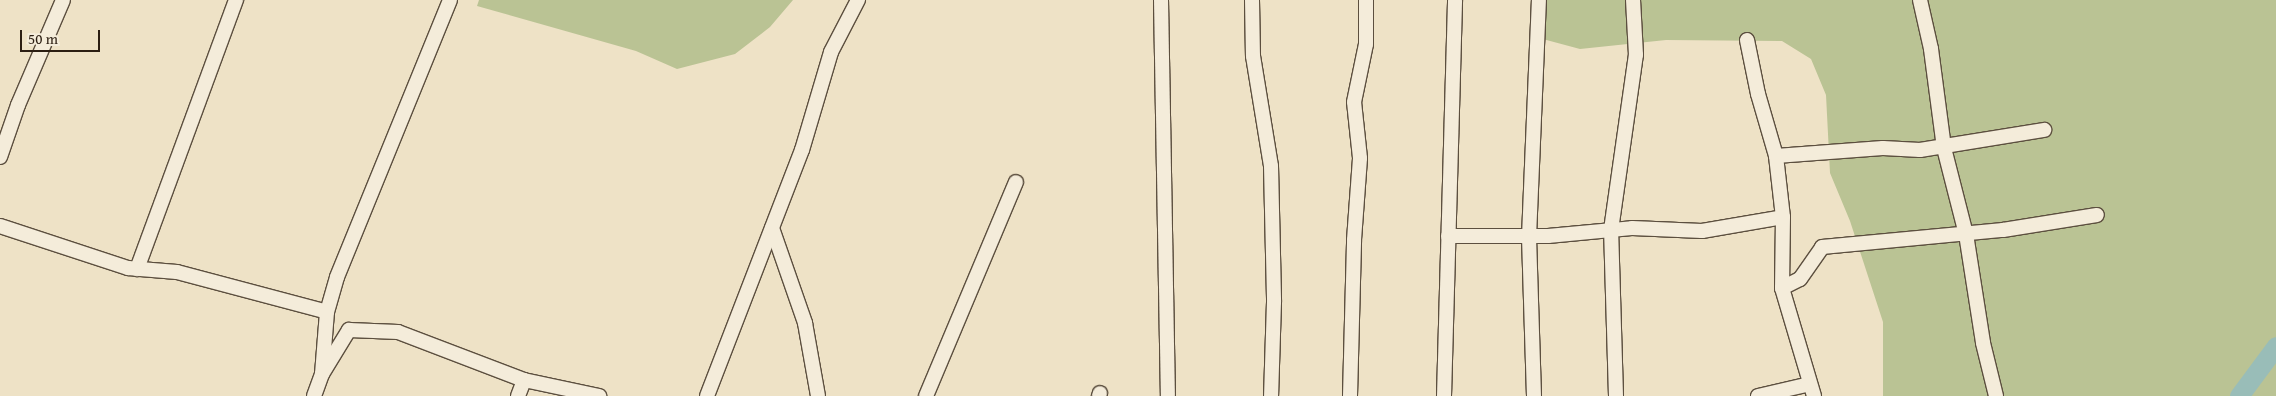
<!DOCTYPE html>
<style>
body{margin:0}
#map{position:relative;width:2276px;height:396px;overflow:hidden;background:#eee2c6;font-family:"Gentium Book Plus",serif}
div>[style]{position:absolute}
.green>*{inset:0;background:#bac394}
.river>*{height:19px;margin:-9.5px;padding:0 9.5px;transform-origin:9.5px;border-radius:9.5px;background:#99bdb8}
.roads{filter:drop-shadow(1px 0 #5c4f3f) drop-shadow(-1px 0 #5c4f3f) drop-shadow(0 1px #5c4f3f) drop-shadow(0 -1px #5c4f3f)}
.minor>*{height:14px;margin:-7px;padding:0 7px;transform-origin:7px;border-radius:7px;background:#f4ecda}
span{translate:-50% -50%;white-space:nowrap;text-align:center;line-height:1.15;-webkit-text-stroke:4px #f4ecda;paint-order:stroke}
.scale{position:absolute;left:20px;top:30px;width:80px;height:22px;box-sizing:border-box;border:2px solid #2b1e12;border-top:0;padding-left:6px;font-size:15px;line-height:18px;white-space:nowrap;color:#2b1e12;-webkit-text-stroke:4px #f4ecda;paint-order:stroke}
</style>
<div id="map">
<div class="green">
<i style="clip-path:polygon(479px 0,793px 0,770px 27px,735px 54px,677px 69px,636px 51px,477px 6px)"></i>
<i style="clip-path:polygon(1534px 0,2276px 0,2276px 396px,1883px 396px,1883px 322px,1850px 221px,1830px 173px,1826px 95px,1811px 59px,1782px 41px,1666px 40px,1580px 49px,1539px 38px)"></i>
</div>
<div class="river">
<i style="left:2239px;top:396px;width:62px;rotate:-53.5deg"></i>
</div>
<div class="roads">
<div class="minor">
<i style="left:1161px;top:0;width:396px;rotate:89deg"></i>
<i style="left:1252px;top:0;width:56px;rotate:89deg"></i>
<i style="left:1253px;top:56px;width:111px;rotate:80.7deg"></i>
<i style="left:1271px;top:166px;width:136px;rotate:88.7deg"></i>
<i style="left:1274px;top:302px;width:94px;rotate:91.8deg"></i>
<i style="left:1920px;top:0;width:50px;rotate:77.3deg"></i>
<i style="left:1931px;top:49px;width:100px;rotate:82.5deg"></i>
<i style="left:1944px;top:148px;width:89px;rotate:75.7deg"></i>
<i style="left:1966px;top:234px;width:110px;rotate:81.1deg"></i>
<i style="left:1983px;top:343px;width:55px;rotate:76.2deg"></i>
<i style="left:1747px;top:40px;width:55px;rotate:78.5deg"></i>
<i style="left:1758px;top:94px;width:65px;rotate:73.8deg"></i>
<i style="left:1776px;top:156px;width:61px;rotate:83.5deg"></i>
<i style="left:1783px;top:217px;width:71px;rotate:90.8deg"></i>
<i style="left:1782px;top:288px;width:113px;rotate:73.5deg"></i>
<i style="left:1776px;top:156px;width:107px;rotate:-4.3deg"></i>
<i style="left:1883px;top:148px;width:37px;rotate:3deg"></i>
<i style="left:1920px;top:150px;width:126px;rotate:-9.2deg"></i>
<i style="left:0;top:157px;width:55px;rotate:-70.9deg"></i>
<i style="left:18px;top:105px;width:114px;rotate:-66.8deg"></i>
<i style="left:0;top:226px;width:135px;rotate:18.2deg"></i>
<i style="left:128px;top:268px;width:49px;rotate:4.7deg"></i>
<i style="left:177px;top:272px;width:155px;rotate:14.9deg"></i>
<i style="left:327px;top:312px;width:62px;rotate:94.6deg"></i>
<i style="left:772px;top:228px;width:101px;rotate:70.8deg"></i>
<i style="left:805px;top:323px;width:74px;rotate:79.9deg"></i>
<i style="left:1448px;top:236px;width:100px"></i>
<i style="left:1548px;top:236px;width:84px;rotate:-5.4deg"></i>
<i style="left:1632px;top:228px;width:70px;rotate:2.5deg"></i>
<i style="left:1702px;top:231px;width:82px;rotate:-9.8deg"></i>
<i style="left:137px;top:269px;width:287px;rotate:-69.8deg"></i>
<i style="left:1782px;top:288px;width:20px;rotate:-27deg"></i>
<i style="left:1800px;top:279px;width:39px;rotate:-55deg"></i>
<i style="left:1822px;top:247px;width:182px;rotate:-5.4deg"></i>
<i style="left:2003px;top:230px;width:95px;rotate:-9.1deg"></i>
<i style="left:327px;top:312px;width:36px;rotate:-74deg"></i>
<i style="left:337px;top:277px;width:299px;rotate:-67.8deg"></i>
<i style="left:314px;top:396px;width:23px;rotate:-70deg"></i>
<i style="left:322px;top:374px;width:52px;rotate:-58.5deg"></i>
<i style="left:349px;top:330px;width:49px;rotate:2.3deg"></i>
<i style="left:398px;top:332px;width:135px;rotate:20.9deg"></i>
<i style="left:524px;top:380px;width:77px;rotate:12deg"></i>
<i style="left:518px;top:396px;width:17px;rotate:-69deg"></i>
<i style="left:707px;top:396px;width:264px;rotate:-68.9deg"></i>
<i style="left:802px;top:150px;width:102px;rotate:-73.5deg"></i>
<i style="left:831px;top:52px;width:59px;rotate:-62.6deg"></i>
<i style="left:926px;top:396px;width:232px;rotate:-67.2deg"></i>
<i style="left:1099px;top:396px;width:3px;rotate:-72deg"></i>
<i style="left:1350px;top:396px;width:156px;rotate:-88.5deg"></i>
<i style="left:1354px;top:240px;width:82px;rotate:-85.8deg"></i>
<i style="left:1360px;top:158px;width:56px;rotate:-96.1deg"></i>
<i style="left:1354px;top:102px;width:59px;rotate:-78.3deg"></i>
<i style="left:1366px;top:44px;width:44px;rotate:-90deg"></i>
<i style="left:1444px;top:396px;width:396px;rotate:-88.4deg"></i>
<i style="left:1534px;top:396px;width:159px;rotate:-91.8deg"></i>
<i style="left:1529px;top:237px;width:237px;rotate:-87.6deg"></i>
<i style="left:1616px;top:396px;width:166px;rotate:-91.7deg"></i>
<i style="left:1611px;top:230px;width:177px;rotate:-81.9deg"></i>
<i style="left:1636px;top:55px;width:55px;rotate:-93.1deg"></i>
<i style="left:1758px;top:396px;width:53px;rotate:-13deg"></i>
</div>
</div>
<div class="scale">50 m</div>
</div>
